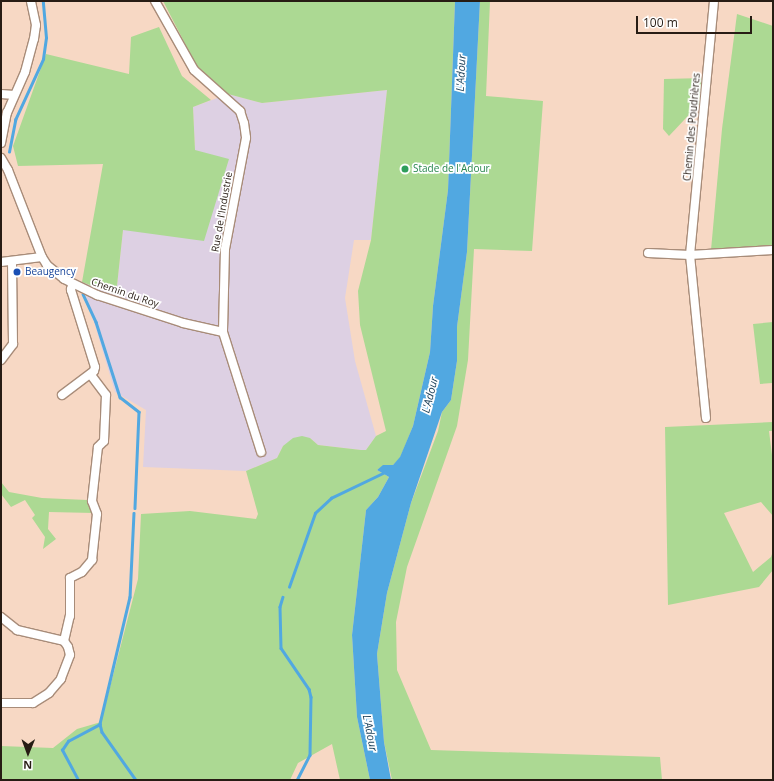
<!DOCTYPE html>
<meta charset="utf-8">
<style>
body{margin:0}
#map{position:relative;width:774px;height:781px;overflow:hidden;background:#f7d8c4;font-family:"Open Sans",sans-serif}
div>[style]{position:absolute}
.commercial>*{inset:0;background:#ddd0e3}
.green>*{inset:0;background:#acd993}
.water>*{inset:0;background:#51a8e1}
.stream>*{height:2.5px;margin:-1.25px;padding:0 1.25px;transform-origin:1.25px;border-radius:1.25px;background:#51a8e1}
.roads{filter:drop-shadow(1px 0 #a88c79) drop-shadow(-1px 0 #a88c79) drop-shadow(0 1px #a88c79) drop-shadow(0 -1px #a88c79)}
.minor>*{height:8px;margin:-4px;padding:0 4px;transform-origin:4px;border-radius:4px;background:#fff}
.dots>*{width:11px;height:11px;translate:-50% -50%;box-sizing:border-box;border:2px solid #fff;border-radius:50%}
span{translate:-50% -50%;white-space:nowrap;text-align:center;line-height:1.15;-webkit-text-stroke:3.5px #fff;paint-order:stroke}
.street-label{font-size:10px;color:#271c14}
.leisure-label{font-size:10px;color:#27864d}
.left{translate:0 -50%;text-align:left}
.transit-label{font-size:10px;color:#164399}
.water-label{font-size:11px;color:#1d415a;font-style:italic}
.frame{position:absolute;inset:0;border:2px solid #271c14;pointer-events:none}
.north{position:absolute;left:8px;top:733px;width:40px;height:40px;-webkit-text-stroke:3px #fff;paint-order:stroke;rotate:181deg;font-size:11px;font-weight:700;line-height:16px;text-align:center;color:#271c14}
.north::after{content:'';display:block;margin:auto;width:14px;height:18px;background:#271c14;clip-path:polygon(50% 0,100% 100%,50% 72%,0 100%)}
.scale{position:absolute;left:636px;top:16px;width:116px;height:18px;box-sizing:border-box;border:2px solid #271c14;border-top:0;padding-left:5px;font-size:12px;line-height:14px;white-space:nowrap;color:#271c14;-webkit-text-stroke:3px #fff;paint-order:stroke}
</style>
<div id="map">
<div class="commercial">
<i style="clip-path:polygon(387px 90px,371px 240px,354px 240px,345px 298px,355px 361px,376px 436px,366px 450px,361px 450px,318px 445px,310px 438px,283px 446px,277px 458px,246px 471px,143px 467px,146px 410px,115px 392px,82px 282px,116px 295px,123px 230px,195px 150px,193px 107px,228px 94px,262px 103px)"></i>
</div>
<div class="green">
<i style="clip-path:polygon(163px 1px,455px 1px,448px 190px,433px 306px,430px 352px,413px 426px,400px 458px,393px 465px,383px 466px,377px 470px,389px 477px,378px 497px,366px 510px,352px 635px,357px 717px,370px 780px,340px 780px,332px 744px,298px 763px,290px 780px,1px 780px,1px 746px,53px 748px,77px 729px,101px 722px,138px 579px,141px 514px,190px 511px,256px 519px,258px 514px,246px 471px,277px 458px,283px 446px,293px 438px,302px 436px,310px 438px,318px 445px,361px 450px,366px 450px,376px 436px,386px 431px,360px 325px,358px 291px,371px 240px,387px 90px,262px 103px,228px 94px,196px 65px)"></i>
<i style="clip-path:polygon(480px 1px,490px 1px,486px 96px,543px 101px,532px 251px,474px 249px,468px 360px,457px 426px,407px 567px,396px 622px,397px 670px,431px 750px,660px 757px,662px 780px,392px 780px,384px 742px,377px 654px,387px 593px,411px 503px,438px 431px,442px 412px,451px 400px,457px 361px,457px 327px,467px 252px)"></i>
<i style="clip-path:polygon(737px 14px,773px 26px,773px 247px,711px 250px,722px 129px)"></i>
<i style="clip-path:polygon(159px 27px,182px 76px,211px 100px,193px 107px,195px 150px,229px 159px,204px 241px,123px 230px,116px 295px,82px 282px,103px 164px,18px 166px,13px 146px,46px 54px,129px 74px,131px 37px)"></i>
<i style="clip-path:polygon(704px 78px,702px 101px,669px 136px,663px 129px,664px 79px)"></i>
<i style="clip-path:polygon(773px 322px,773px 401px,772px 383px,760px 384px,753px 324px)"></i>
<i style="clip-path:polygon(773px 422px,773px 431px,769px 431px,773px 463px,773px 516px,761px 502px,724px 513px,753px 572px,771px 557px,773px 551px,773px 570px,759px 587px,668px 605px,665px 427px)"></i>
<i style="clip-path:polygon(1px 482px,9px 492px,42px 498px,87px 500px,94px 513px,49px 512px,48px 529px,56px 539px,43px 549px,45px 537px,32px 518px,35px 515px,25px 500px,11px 507px,1px 494px)"></i>
</div>
<div class="water">
<i style="clip-path:polygon(455px 1px,480px 1px,467px 252px,457px 327px,457px 361px,451px 400px,442px 412px,411px 503px,387px 593px,377px 654px,384px 742px,391px 780px,370px 780px,357px 717px,352px 635px,366px 510px,378px 497px,389px 477px,377px 470px,383px 465px,393px 465px,400px 457px,413px 426px,430px 352px,433px 306px,448px 190px)"></i>
</div>
<div class="stream">
<i style="left:9px;top:152px;width:33px;rotate:-79deg"></i>
<i style="left:15px;top:120px;width:67px;rotate:-65.3deg"></i>
<i style="left:43px;top:59px;width:21px;rotate:-82deg"></i>
<i style="left:46px;top:38px;width:37px;rotate:-95deg"></i>
<i style="left:83px;top:294px;width:31px;rotate:65deg"></i>
<i style="left:96px;top:322px;width:79px;rotate:72.3deg"></i>
<i style="left:120px;top:397px;width:24px;rotate:38deg"></i>
<i style="left:139px;top:412px;width:96px;rotate:92.4deg"></i>
<i style="left:134px;top:513px;width:84px;rotate:92.7deg"></i>
<i style="left:130px;top:597px;width:130px;rotate:103.3deg"></i>
<i style="left:100px;top:724px;width:8px;rotate:76deg"></i>
<i style="left:102px;top:732px;width:59px;rotate:54.7deg"></i>
<i style="left:289px;top:587px;width:78px;rotate:-70.6deg"></i>
<i style="left:315px;top:513px;width:22px;rotate:-43deg"></i>
<i style="left:331px;top:498px;width:60px;rotate:-25.7deg"></i>
<i style="left:283px;top:597px;width:10px;rotate:107deg"></i>
<i style="left:280px;top:607px;width:41px;rotate:88.6deg"></i>
<i style="left:281px;top:648px;width:50px;rotate:55.7deg"></i>
<i style="left:309px;top:689px;width:8px;rotate:76deg"></i>
<i style="left:311px;top:697px;width:58px;rotate:91deg"></i>
<i style="left:310px;top:755px;width:28px;rotate:117deg"></i>
<i style="left:78px;top:780px;width:34px;rotate:-118deg"></i>
<i style="left:62px;top:750px;width:11px;rotate:-56deg"></i>
<i style="left:68px;top:741px;width:36px;rotate:-28deg"></i>
</div>
<div class="roads">
<div class="minor">
<i style="left:155px;top:1px;width:79px;rotate:60.5deg"></i>
<i style="left:194px;top:70px;width:62px;rotate:41.7deg"></i>
<i style="left:240px;top:111px;width:13px;rotate:72deg"></i>
<i style="left:244px;top:123px;width:15px;rotate:82deg"></i>
<i style="left:246px;top:138px;width:113px;rotate:100.7deg"></i>
<i style="left:225px;top:249px;width:83px;rotate:91.4deg"></i>
<i style="left:223px;top:332px;width:126px;rotate:72.4deg"></i>
<i style="left:1px;top:94px;width:13px;rotate:4deg"></i>
<i style="left:1px;top:143px;width:31px;rotate:-79deg"></i>
<i style="left:7px;top:113px;width:45px;rotate:-66.3deg"></i>
<i style="left:25px;top:72px;width:34px;rotate:-75deg"></i>
<i style="left:34px;top:39px;width:14px;rotate:-82deg"></i>
<i style="left:36px;top:25px;width:25px;rotate:-102deg"></i>
<i style="left:1px;top:158px;width:14px;rotate:60deg"></i>
<i style="left:8px;top:170px;width:93px;rotate:68.7deg"></i>
<i style="left:42px;top:257px;width:9px;rotate:58deg"></i>
<i style="left:47px;top:265px;width:22px;rotate:39deg"></i>
<i style="left:64px;top:279px;width:37px;rotate:26deg"></i>
<i style="left:97px;top:295px;width:90px;rotate:18deg"></i>
<i style="left:183px;top:323px;width:41px;rotate:12.7deg"></i>
<i style="left:648px;top:253px;width:42px;rotate:2.7deg"></i>
<i style="left:690px;top:255px;width:83px;rotate:-3.4deg"></i>
<i style="left:1px;top:262px;width:41px;rotate:-7deg"></i>
<i style="left:1px;top:360px;width:20px;rotate:-53deg"></i>
<i style="left:13px;top:344px;width:83px;rotate:-90.7deg"></i>
<i style="left:62px;top:395px;width:40px;rotate:-37deg"></i>
<i style="left:94px;top:371px;width:4px;rotate:-76deg"></i>
<i style="left:95px;top:367px;width:81px;rotate:-107.3deg"></i>
<i style="left:71px;top:290px;width:5px;rotate:-79deg"></i>
<i style="left:706px;top:418px;width:164px;rotate:-95.6deg"></i>
<i style="left:690px;top:255px;width:255px;rotate:-84.6deg"></i>
<i style="left:1px;top:617px;width:21px;rotate:39deg"></i>
<i style="left:17px;top:630px;width:48px;rotate:13.2deg"></i>
<i style="left:64px;top:641px;width:7px;rotate:56deg"></i>
<i style="left:68px;top:647px;width:8px;rotate:76deg"></i>
<i style="left:70px;top:655px;width:26px;rotate:111deg"></i>
<i style="left:61px;top:679px;width:18px;rotate:131deg"></i>
<i style="left:49px;top:693px;width:19px;rotate:148deg"></i>
<i style="left:33px;top:703px;width:32px;rotate:180deg"></i>
<i style="left:64px;top:641px;width:26px;rotate:-77deg"></i>
<i style="left:70px;top:616px;width:38px;rotate:-90deg"></i>
<i style="left:70px;top:578px;width:13px;rotate:-27deg"></i>
<i style="left:82px;top:572px;width:16px;rotate:-50deg"></i>
<i style="left:92px;top:560px;width:46px;rotate:-83.8deg"></i>
<i style="left:97px;top:514px;width:14px;rotate:-111deg"></i>
<i style="left:92px;top:501px;width:54px;rotate:-83.7deg"></i>
<i style="left:98px;top:447px;width:8px;rotate:-45deg"></i>
<i style="left:104px;top:441px;width:46px;rotate:-87.5deg"></i>
<i style="left:106px;top:395px;width:26px;rotate:-127deg"></i>
</div>
</div>
<div class="dots">
<i style="left:405px;top:169px;background:#2e9e5b"></i>
<i style="left:17px;top:272px;background:#1a4fb4"></i>
</div>
<div class="street-label">
<span style="left:692px;top:127px;rotate:-85deg">Chemin des Poudrières</span>
<span style="left:222px;top:212px;rotate:-80deg">Rue de l'Industrie</span>
<span style="left:125px;top:293px;rotate:19deg">Chemin du Roy</span>
</div>
<div class="leisure-label">
<span class="left" style="left:413px;top:169px">Stade de l'Adour</span>
</div>
<div class="transit-label">
<span class="left" style="left:25px;top:272px">Beaugency</span>
</div>
<div class="water-label">
<span style="left:461px;top:73px;rotate:-87deg">L'Adour</span>
<span style="left:430px;top:395px;rotate:-76deg">L'Adour</span>
<span style="left:370px;top:733px;rotate:79deg">L'Adour</span>
</div>
<div class="frame"></div>
<div class="north">N</div>
<div class="scale">100 m</div>
</div>
